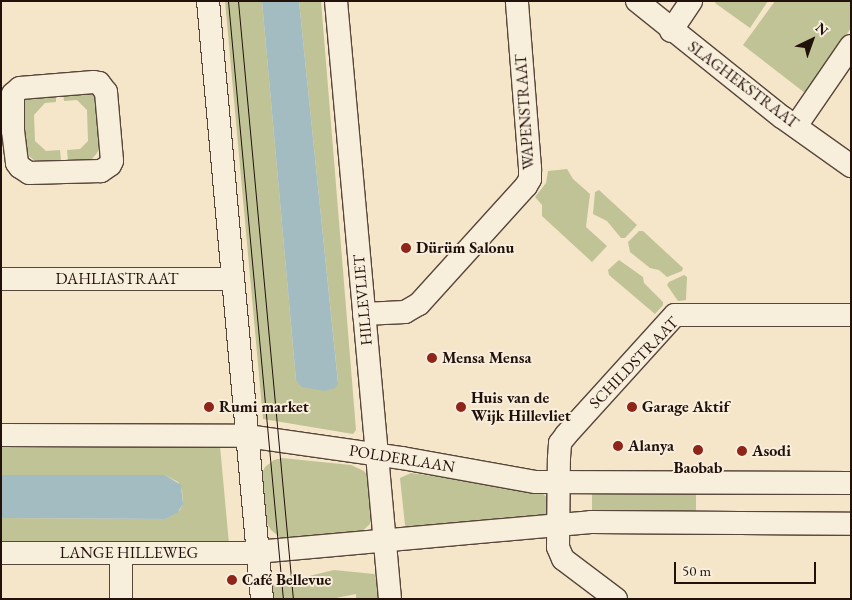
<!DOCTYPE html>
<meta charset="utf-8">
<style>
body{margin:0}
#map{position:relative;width:852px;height:600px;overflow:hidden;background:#f5e5c9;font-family:"EB Garamond",serif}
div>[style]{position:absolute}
.green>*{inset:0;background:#bfc395;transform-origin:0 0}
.water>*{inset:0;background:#a3bcc2}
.roads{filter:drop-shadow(1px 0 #57463a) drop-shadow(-1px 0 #57463a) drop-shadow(0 1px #57463a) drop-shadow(0 -1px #57463a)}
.minor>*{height:22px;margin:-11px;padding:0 11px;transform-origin:11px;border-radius:11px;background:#f8eedc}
.tram>*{height:1px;margin:-0.5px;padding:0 0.5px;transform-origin:0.5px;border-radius:0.5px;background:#22110b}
.dots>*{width:14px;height:14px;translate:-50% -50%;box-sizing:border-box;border:2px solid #f8eedc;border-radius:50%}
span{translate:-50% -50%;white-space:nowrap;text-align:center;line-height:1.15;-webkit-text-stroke:4px #f8eedc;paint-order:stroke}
.street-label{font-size:16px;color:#22110b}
.poi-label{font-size:16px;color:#22110b;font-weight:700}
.left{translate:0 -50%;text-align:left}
.frame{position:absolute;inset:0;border:2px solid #22110b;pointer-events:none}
.north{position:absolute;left:787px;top:15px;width:50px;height:50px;-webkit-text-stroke:4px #f8eedc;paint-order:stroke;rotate:42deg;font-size:14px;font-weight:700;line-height:20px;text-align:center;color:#22110b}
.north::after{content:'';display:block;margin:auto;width:18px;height:22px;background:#22110b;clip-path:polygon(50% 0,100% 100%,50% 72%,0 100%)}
.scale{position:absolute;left:674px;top:562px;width:142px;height:22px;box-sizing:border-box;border:2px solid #22110b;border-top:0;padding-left:6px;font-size:15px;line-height:18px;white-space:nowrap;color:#22110b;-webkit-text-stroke:4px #f8eedc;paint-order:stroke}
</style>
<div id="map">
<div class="green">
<i style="clip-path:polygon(225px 1px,262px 1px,296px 380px,338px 382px,299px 1px,321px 1px,356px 430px,353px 434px,263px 419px)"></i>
<i style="clip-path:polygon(717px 1px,768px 1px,750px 28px,715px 3px)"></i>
<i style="clip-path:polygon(775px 1px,851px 1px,851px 28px,805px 93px,743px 45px)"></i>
<i style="clip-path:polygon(87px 90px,98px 99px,101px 148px,92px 159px,68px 160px,67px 150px,80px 149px,88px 141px,87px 110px,77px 100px,64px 101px,63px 91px)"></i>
<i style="clip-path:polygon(56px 91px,56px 102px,45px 103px,34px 115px,35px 141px,46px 151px,60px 150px,61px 160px,36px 162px,22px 150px,20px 104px,29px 93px)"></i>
<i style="clip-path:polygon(567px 169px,573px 179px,590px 194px,586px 227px,607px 246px,592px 262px,542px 216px,542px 205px,535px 197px,546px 183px,548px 171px)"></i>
<i style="clip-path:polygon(599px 190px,637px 225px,625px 238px,621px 238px,607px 221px,593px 214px,595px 192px)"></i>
<i style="clip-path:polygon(639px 231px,643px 231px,683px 268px,682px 271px,667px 277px,659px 270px,650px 268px,630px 252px,628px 242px)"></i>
<i style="clip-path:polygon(619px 260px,643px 277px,644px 283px,663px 302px,663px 305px,655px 314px,609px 275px,608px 270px)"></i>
<i style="clip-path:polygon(684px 275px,687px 277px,686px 300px,678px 301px,667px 285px,669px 282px)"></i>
<i style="clip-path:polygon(1px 444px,220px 446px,229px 544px,1px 547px,1px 518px,166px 519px,180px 510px,183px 503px,182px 490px,178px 482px,165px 475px,1px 475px)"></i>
<i style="clip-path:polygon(282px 458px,351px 465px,364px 471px,370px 479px,372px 520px,369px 525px,359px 534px,283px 540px,271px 530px,264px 519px,260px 478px,265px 467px,274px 460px)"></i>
<i style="clip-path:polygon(411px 473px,540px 491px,552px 502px,548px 519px,414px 532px,405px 525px,400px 478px)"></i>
<i style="left:592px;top:487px;width:104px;height:30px"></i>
<i style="clip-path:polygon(334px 570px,374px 574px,377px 577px,379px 599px,356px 599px,356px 594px,331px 599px,274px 599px,272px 585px)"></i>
</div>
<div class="water">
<i style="clip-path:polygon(262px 1px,299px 1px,338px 383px,335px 388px,325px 391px,302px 387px,296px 380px)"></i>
<i style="clip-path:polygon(1px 475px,165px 475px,181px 485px,183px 504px,178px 512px,166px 519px,1px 518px)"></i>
</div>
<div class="roads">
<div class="minor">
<i style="left:208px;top:1px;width:600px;rotate:84.84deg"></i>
<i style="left:336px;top:1px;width:600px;rotate:84.84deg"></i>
<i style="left:637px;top:1px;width:186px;rotate:38.7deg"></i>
<i style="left:782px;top:117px;width:85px;rotate:35.4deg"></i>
<i style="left:671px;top:31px;width:36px;rotate:-56deg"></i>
<i style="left:94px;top:82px;width:5px;rotate:11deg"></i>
<i style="left:99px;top:83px;width:11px;rotate:52deg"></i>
<i style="left:106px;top:92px;width:69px;rotate:85deg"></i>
<i style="left:112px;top:161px;width:4px;rotate:117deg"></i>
<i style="left:110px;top:165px;width:11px;rotate:146deg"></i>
<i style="left:101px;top:171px;width:72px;rotate:178.4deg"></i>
<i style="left:29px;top:173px;width:11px;rotate:-146deg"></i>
<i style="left:20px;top:167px;width:5px;rotate:-127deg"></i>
<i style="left:17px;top:163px;width:32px;rotate:-97deg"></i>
<i style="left:13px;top:131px;width:37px;rotate:-90deg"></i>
<i style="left:13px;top:94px;width:9px;rotate:-41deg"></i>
<i style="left:20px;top:88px;width:74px;rotate:-4.6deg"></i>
<i style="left:796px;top:126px;width:97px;rotate:-55.5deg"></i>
<i style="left:1px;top:279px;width:232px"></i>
<i style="left:364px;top:314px;width:41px;rotate:-2.8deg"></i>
<i style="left:405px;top:312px;width:16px;rotate:-30deg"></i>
<i style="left:419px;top:304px;width:159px;rotate:-47.8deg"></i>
<i style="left:526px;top:186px;width:8px;rotate:-60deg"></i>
<i style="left:530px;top:179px;width:11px;rotate:-90deg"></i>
<i style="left:530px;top:168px;width:168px;rotate:-94.5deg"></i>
<i style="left:1px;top:435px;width:246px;rotate:0.2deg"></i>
<i style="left:247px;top:436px;width:157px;rotate:8.1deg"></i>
<i style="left:402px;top:458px;width:136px;rotate:10.2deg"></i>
<i style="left:536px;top:482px;width:315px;rotate:0.2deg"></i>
<i style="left:1px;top:553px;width:244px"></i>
<i style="left:245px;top:553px;width:347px;rotate:-5.1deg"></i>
<i style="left:591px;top:522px;width:260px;rotate:0.4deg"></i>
<i style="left:121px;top:599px;width:45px;rotate:-90deg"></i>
<i style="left:616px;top:599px;width:66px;rotate:-143deg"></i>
<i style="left:563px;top:559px;width:13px;rotate:-113deg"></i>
<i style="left:558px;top:547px;width:89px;rotate:-89.4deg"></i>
<i style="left:559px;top:458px;width:15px;rotate:-86deg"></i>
<i style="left:560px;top:443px;width:10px;rotate:-53deg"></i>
<i style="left:566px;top:435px;width:162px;rotate:-47.8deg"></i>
<i style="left:675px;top:315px;width:176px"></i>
</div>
</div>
<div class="tram">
<i style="left:228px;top:1px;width:601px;rotate:84.75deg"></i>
<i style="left:238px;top:1px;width:601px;rotate:84.75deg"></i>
</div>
<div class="dots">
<i style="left:406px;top:248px;background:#8f2418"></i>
<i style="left:432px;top:358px;background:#8f2418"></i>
<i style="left:209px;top:407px;background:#8f2418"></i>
<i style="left:461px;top:407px;background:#8f2418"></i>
<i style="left:632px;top:407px;background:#8f2418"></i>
<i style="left:618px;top:446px;background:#8f2418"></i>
<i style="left:698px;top:450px;background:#8f2418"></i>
<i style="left:742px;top:451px;background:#8f2418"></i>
<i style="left:232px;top:580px;background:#8f2418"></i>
</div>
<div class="street-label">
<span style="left:743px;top:85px;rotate:37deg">SLAGHEKSTRAAT</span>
<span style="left:525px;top:112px;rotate:-94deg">WAPENSTRAAT</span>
<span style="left:117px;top:279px">DAHLIASTRAAT</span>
<span style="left:363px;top:300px;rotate:-95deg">HILLEVLIET</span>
<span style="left:634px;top:363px;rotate:-46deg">SCHILDSTRAAT</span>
<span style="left:402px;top:459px;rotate:9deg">POLDERLAAN</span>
<span style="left:129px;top:553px">LANGE HILLEWEG</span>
</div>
<div class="poi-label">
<span class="left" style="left:416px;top:248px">Dürüm Salonu</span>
<span class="left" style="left:442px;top:358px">Mensa Mensa</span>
<span class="left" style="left:471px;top:407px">Huis van de<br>Wijk Hillevliet</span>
<span class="left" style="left:219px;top:407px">Rumi market</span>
<span class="left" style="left:642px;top:407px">Garage Aktif</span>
<span class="left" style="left:628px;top:446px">Alanya</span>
<span class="left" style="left:752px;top:451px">Asodi</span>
<span style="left:698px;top:468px">Baobab</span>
<span class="left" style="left:242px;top:580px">Café Bellevue</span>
</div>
<div class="frame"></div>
<div class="north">N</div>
<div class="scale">50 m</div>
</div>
